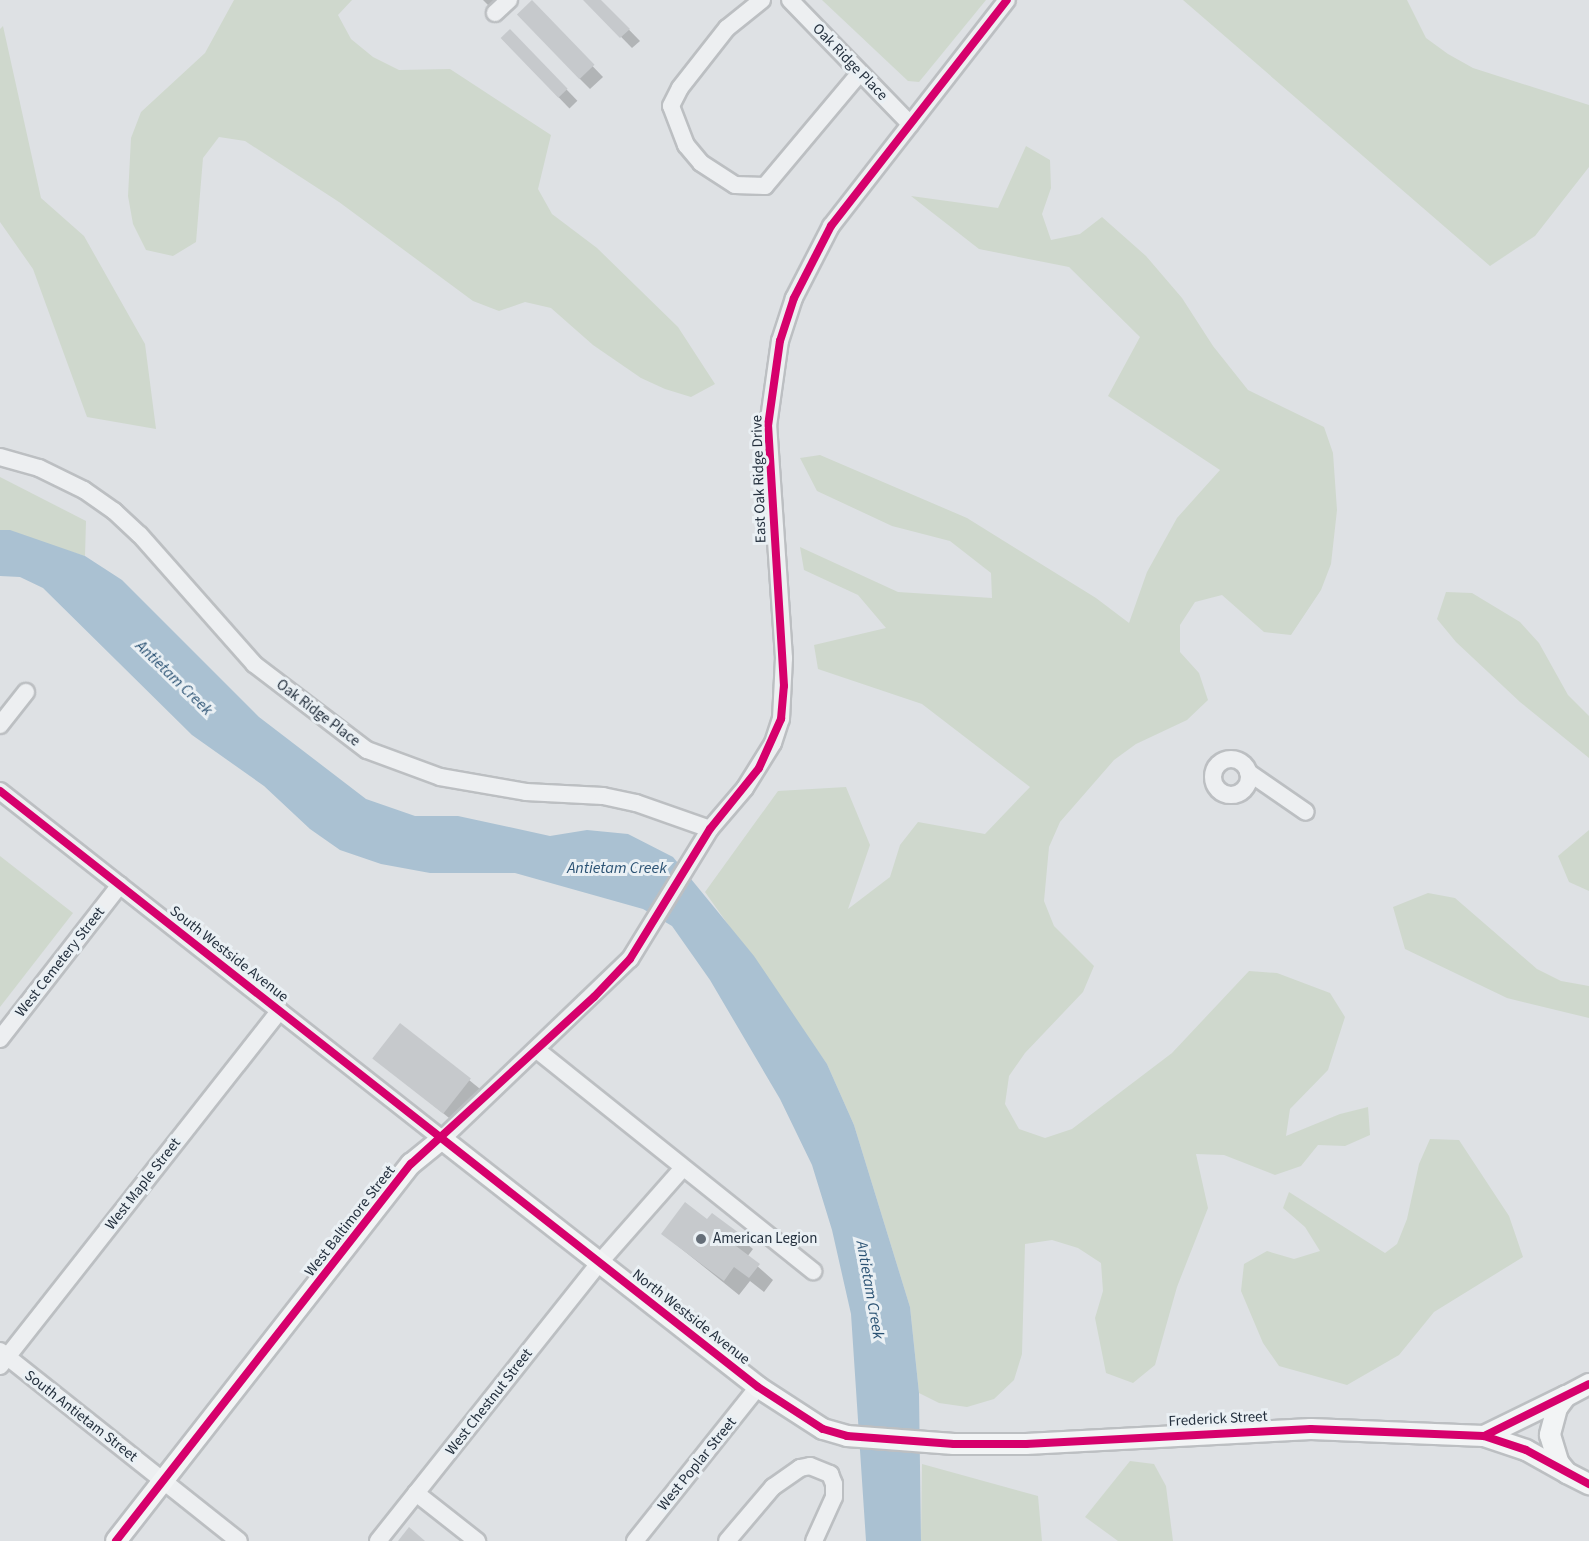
<!DOCTYPE html>
<style>
body{margin:0}
#map{position:relative;width:1589px;height:1541px;overflow:hidden;background:#dee1e4;font-family:"Source Sans 3",sans-serif}
div>[style]{position:absolute}
.green>*{inset:0;background:#cfd8cd}
.water>*{inset:0;background:#aac1d2}
.shadow>*{inset:0;background:#0003;transform-origin:0 0}
.building>*{inset:0;background:#c6c9cc;transform-origin:0 0}
.roads{filter:drop-shadow(2px 0 #bcbfc2) drop-shadow(-2px 0 #bcbfc2) drop-shadow(0 2px #bcbfc2) drop-shadow(0 -2px #bcbfc2)}
.minor>*{height:16px;margin:-8px;padding:0 8px;transform-origin:8px;border-radius:8px;background:#edeff1}
.minor>.ring{margin:-8px;padding:0;box-sizing:content-box;background:none;border:16px solid #edeff1;border-radius:50%}
.major>*{height:20px;margin:-10px;padding:0 10px;transform-origin:10px;border-radius:10px;background:#f2f4f5}
.cycleway>*{height:8px;margin:-4px;padding:0 4px;transform-origin:4px;border-radius:4px;background:#d6006c}
.dots>*{width:16px;height:16px;translate:-50% -50%;box-sizing:border-box;border:3px solid #eaf0f4;border-radius:50%}
span{translate:-50% -50%;white-space:nowrap;text-align:center;line-height:1.15;-webkit-text-stroke:6px #eaf0f4;paint-order:stroke}
.street-label{font-size:15px;color:#24303e}
.poi-label{font-size:15px;color:#24303e}
.left{translate:0 -50%;text-align:left}
.water-label{font-size:16px;color:#2c5374;font-style:italic}
</style>
<div id="map">
<div class="green">
<i style="clip-path:polygon(234px 0,352px 0,338px 15px,351px 39px,373px 57px,399px 70px,450px 69px,551px 135px,538px 189px,552px 214px,597px 248px,678px 327px,715px 384px,691px 397px,665px 389px,641px 378px,593px 345px,551px 308px,525px 302px,499px 311px,473px 301px,339px 202px,245px 141px,219px 137px,203px 158px,196px 242px,173px 256px,146px 250px,133px 224px,128px 196px,131px 138px,141px 112px,205px 53px)"></i>
<i style="clip-path:polygon(822px 0,986px 0,919px 82px,908px 81px)"></i>
<i style="clip-path:polygon(1183px 0,1407px 0,1426px 38px,1448px 54px,1473px 68px,1589px 105px,1589px 167px,1535px 236px,1490px 266px)"></i>
<i style="clip-path:polygon(3px 26px,41px 198px,84px 236px,145px 344px,156px 429px,87px 417px,33px 269px,0 222px,0 29px)"></i>
<i style="clip-path:polygon(1026px 146px,1050px 160px,1051px 188px,1042px 214px,1051px 240px,1080px 234px,1102px 217px,1146px 256px,1182px 298px,1213px 346px,1248px 390px,1324px 427px,1333px 453px,1337px 510px,1331px 564px,1321px 590px,1291px 635px,1264px 632px,1222px 595px,1195px 602px,1180px 625px,1180px 652px,1199px 673px,1208px 700px,1187px 720px,1136px 744px,1114px 760px,1060px 822px,1049px 847px,1044px 901px,1054px 926px,1094px 966px,1083px 992px,1025px 1053px,1009px 1076px,1005px 1104px,1019px 1129px,1045px 1138px,1072px 1129px,1172px 1053px,1249px 971px,1277px 973px,1330px 993px,1345px 1017px,1328px 1070px,1290px 1109px,1286px 1136px,1340px 1114px,1368px 1107px,1370px 1135px,1345px 1146px,1318px 1145px,1301px 1166px,1275px 1175px,1224px 1155px,1196px 1154px,1208px 1208px,1177px 1287px,1155px 1365px,1133px 1383px,1106px 1373px,1095px 1318px,1103px 1291px,1101px 1263px,1078px 1248px,1052px 1240px,1025px 1244px,1022px 1354px,1014px 1380px,994px 1399px,967px 1407px,939px 1403px,919px 1393px,910px 1307px,854px 1125px,827px 1064px,705px 892px,778px 791px,846px 787px,870px 845px,848px 909px,890px 877px,900px 845px,918px 822px,985px 834px,1030px 787px,922px 704px,818px 669px,814px 645px,886px 628px,858px 595px,804px 570px,800px 547px,898px 592px,992px 598px,991px 573px,950px 541px,892px 526px,817px 491px,800px 458px,820px 455px,967px 518px,1096px 598px,1129px 623px,1147px 572px,1177px 518px,1220px 470px,1108px 396px,1140px 337px,1069px 267px,979px 249px,911px 196px,998px 208px)"></i>
<i style="clip-path:polygon(0 477px,86px 521px,85px 556px,0 530px)"></i>
<i style="clip-path:polygon(1446px 592px,1472px 593px,1520px 622px,1539px 643px,1568px 695px,1589px 716px,1589px 758px,1520px 702px,1456px 642px,1437px 619px)"></i>
<i style="clip-path:polygon(1589px 830px,1589px 891px,1569px 882px,1558px 856px)"></i>
<i style="clip-path:polygon(0 856px,73px 913px,0 1007px)"></i>
<i style="clip-path:polygon(1428px 893px,1455px 898px,1537px 969px,1561px 981px,1589px 986px,1589px 1018px,1507px 998px,1405px 949px,1393px 907px)"></i>
<i style="clip-path:polygon(1430px 1139px,1459px 1140px,1509px 1216px,1523px 1257px,1434px 1312px,1399px 1355px,1347px 1385px,1279px 1366px,1263px 1343px,1241px 1291px,1244px 1264px,1267px 1251px,1294px 1259px,1320px 1251px,1305px 1227px,1283px 1208px,1289px 1192px,1385px 1253px,1397px 1244px,1407px 1219px,1419px 1164px)"></i>
<i style="clip-path:polygon(1130px 1461px,1154px 1464px,1166px 1486px,1173px 1541px,1118px 1541px,1085px 1517px)"></i>
<i style="clip-path:polygon(922px 1464px,1038px 1496px,1042px 1541px,921px 1541px)"></i>
</div>
<div class="water">
<i style="clip-path:polygon(0 530px,10px 530px,85px 556px,122px 580px,259px 717px,366px 799px,415px 816px,458px 816px,550px 836px,587px 830px,628px 834px,673px 857px,754px 956px,827px 1064px,854px 1125px,910px 1307px,919px 1393px,921px 1541px,866px 1541px,851px 1314px,832px 1230px,812px 1165px,780px 1099px,710px 980px,672px 926px,643px 909px,515px 873px,430px 873px,381px 864px,340px 850px,310px 829px,264px 786px,192px 735px,43px 588px,20px 577px,0 576px)"></i>
</div>
<div class="shadow">
<i style="clip-path:polygon(483px 0,512px 0,498px 15px)"></i>
<i style="clip-path:polygon(585px 0,600px 0,640px 41px,632px 48px)"></i>
<i style="clip-path:polygon(531px 2px,603px 77px,590px 89px,580px 79px)"></i>
<i style="left:510px;top:31px;width:97px;height:11px;rotate:46deg"></i>
<i style="left:401px;top:1025px;width:109px;height:42px;rotate:39deg"></i>
<i style="clip-path:polygon(712px 1215px,753px 1249px,747px 1257px,773px 1280px,764px 1292px,750px 1281px,739px 1295px,663px 1234px,707px 1221px)"></i>
</div>
<div class="building">
<i style="left:532px;top:0;width:90px;height:21px;rotate:46deg"></i>
<i style="clip-path:polygon(583px 0,601px 0,630px 29px,620px 38px)"></i>
<i style="left:510px;top:29px;width:83px;height:13px;rotate:46deg"></i>
<i style="left:400px;top:1023px;width:90px;height:45px;rotate:38deg"></i>
<i style="clip-path:polygon(685px 1202px,707px 1219px,712px 1213px,739px 1233px,732px 1243px,760px 1264px,749px 1278px,734px 1267px,724px 1281px,661px 1234px)"></i>
<i style="clip-path:polygon(409px 1527px,425px 1541px,398px 1541px)"></i>
</div>
<div class="roads">
<div class="minor">
<i style="left:762px;top:0;width:45px;rotate:141.3deg"></i>
<i style="left:727px;top:28px;width:76px;rotate:128.1deg"></i>
<i style="left:680px;top:88px;width:20px;rotate:117deg"></i>
<i style="left:671px;top:106px;width:42px;rotate:69deg"></i>
<i style="left:686px;top:145px;width:23px;rotate:50deg"></i>
<i style="left:701px;top:163px;width:40px;rotate:32.9deg"></i>
<i style="left:735px;top:185px;width:30px;rotate:2deg"></i>
<i style="left:765px;top:186px;width:146px;rotate:-50deg"></i>
<i style="left:790px;top:0;width:173px;rotate:45.9deg"></i>
<i style="left:495px;top:13px;width:19px;rotate:-43deg"></i>
<i style="left:0;top:457px;width:41px;rotate:15.8deg"></i>
<i style="left:39px;top:468px;width:50px;rotate:26.1deg"></i>
<i style="left:84px;top:490px;width:37px;rotate:35deg"></i>
<i style="left:114px;top:511px;width:35px;rotate:43deg"></i>
<i style="left:140px;top:535px;width:172px;rotate:48.5deg"></i>
<i style="left:254px;top:664px;width:142px;rotate:37.3deg"></i>
<i style="left:367px;top:750px;width:78px;rotate:20.3deg"></i>
<i style="left:440px;top:777px;width:87px;rotate:9.9deg"></i>
<i style="left:526px;top:792px;width:77px;rotate:3deg"></i>
<i style="left:603px;top:796px;width:34px;rotate:12deg"></i>
<i style="left:636px;top:803px;width:78px;rotate:19.4deg"></i>
<i style="left:0;top:725px;width:42px;rotate:-51.8deg"></i>
<i class="ring" style="left:1213px;top:759px;width:20px;height:20px"></i>
<i style="left:1248px;top:772px;width:70px;rotate:34.6deg"></i>
<i style="left:0;top:791px;width:563px;rotate:38.21deg"></i>
<i style="left:442px;top:1139px;width:260px;rotate:-43.8deg"></i>
<i style="left:630px;top:959px;width:153px;rotate:-58.4deg"></i>
<i style="left:710px;top:829px;width:54px;rotate:-49.5deg"></i>
<i style="left:745px;top:788px;width:53px;rotate:-58.1deg"></i>
<i style="left:773px;top:743px;width:25px;rotate:-72deg"></i>
<i style="left:781px;top:719px;width:61px;rotate:-87.2deg"></i>
<i style="left:784px;top:658px;width:233px;rotate:-93.9deg"></i>
<i style="left:768px;top:426px;width:86px;rotate:-82deg"></i>
<i style="left:780px;top:341px;width:45px;rotate:-72deg"></i>
<i style="left:794px;top:298px;width:81px;rotate:-62.8deg"></i>
<i style="left:831px;top:226px;width:286px;rotate:-52.1deg"></i>
<i style="left:0;top:1039px;width:195px;rotate:-52.1deg"></i>
<i style="left:537px;top:1050px;width:354px;rotate:38.7deg"></i>
<i style="left:0;top:1351px;width:305px;rotate:38.5deg"></i>
<i style="left:0;top:1366px;width:452px;rotate:-51.8deg"></i>
<i style="left:416px;top:1493px;width:78px;rotate:38.2deg"></i>
<i style="left:378px;top:1541px;width:357px;rotate:-51.5deg"></i>
<i style="left:600px;top:1262px;width:125px;rotate:-48.6deg"></i>
<i style="left:635px;top:1541px;width:197px;rotate:-51.4deg"></i>
<i style="left:727px;top:1541px;width:71px;rotate:-49.6deg"></i>
<i style="left:773px;top:1487px;width:33px;rotate:-35deg"></i>
<i style="left:800px;top:1468px;width:10px;rotate:-11deg"></i>
<i style="left:810px;top:1466px;width:22px;rotate:22deg"></i>
<i style="left:830px;top:1474px;width:11px;rotate:68deg"></i>
<i style="left:834px;top:1484px;width:13px;rotate:90deg"></i>
<i style="left:834px;top:1497px;width:48px;rotate:114.4deg"></i>
</div>
<div class="major">
<i style="left:1589px;top:1384px;width:26px;rotate:152deg"></i>
<i style="left:1566px;top:1396px;width:15px;rotate:127deg"></i>
<i style="left:1557px;top:1408px;width:28px;rotate:105deg"></i>
<i style="left:1550px;top:1435px;width:28px;rotate:73deg"></i>
<i style="left:1558px;top:1462px;width:14px;rotate:51deg"></i>
<i style="left:1567px;top:1473px;width:25px;rotate:27deg"></i>
<i style="left:1484px;top:1436px;width:91px;rotate:-26deg"></i>
<i style="left:116px;top:1541px;width:479px;rotate:-52deg"></i>
<i style="left:411px;top:1164px;width:40px;rotate:-39deg"></i>
<i style="left:442px;top:1139px;width:402px;rotate:38.1deg"></i>
<i style="left:758px;top:1387px;width:77px;rotate:32.9deg"></i>
<i style="left:823px;top:1429px;width:25px;rotate:16deg"></i>
<i style="left:847px;top:1436px;width:107px;rotate:4.3deg"></i>
<i style="left:954px;top:1444px;width:72px"></i>
<i style="left:1026px;top:1444px;width:285px;rotate:-3deg"></i>
<i style="left:1311px;top:1429px;width:173px;rotate:2.3deg"></i>
<i style="left:1484px;top:1436px;width:44px;rotate:18.4deg"></i>
<i style="left:1526px;top:1450px;width:47px;rotate:29.3deg"></i>
</div>
</div>
<div class="cycleway">
<i style="left:0;top:791px;width:964px;rotate:38.18deg"></i>
<i style="left:758px;top:1387px;width:77px;rotate:32.9deg"></i>
<i style="left:823px;top:1429px;width:25px;rotate:16deg"></i>
<i style="left:847px;top:1436px;width:107px;rotate:4.3deg"></i>
<i style="left:954px;top:1444px;width:72px"></i>
<i style="left:1026px;top:1444px;width:285px;rotate:-3deg"></i>
<i style="left:1311px;top:1429px;width:173px;rotate:2.3deg"></i>
<i style="left:1484px;top:1436px;width:44px;rotate:18.4deg"></i>
<i style="left:1526px;top:1450px;width:72px;rotate:28.4deg"></i>
<i style="left:1484px;top:1436px;width:117px;rotate:-26.3deg"></i>
<i style="left:116px;top:1541px;width:479px;rotate:-52deg"></i>
<i style="left:411px;top:1164px;width:248px;rotate:-42.4deg"></i>
<i style="left:594px;top:997px;width:52px;rotate:-46.5deg"></i>
<i style="left:630px;top:959px;width:153px;rotate:-58.4deg"></i>
<i style="left:710px;top:829px;width:78px;rotate:-51.2deg"></i>
<i style="left:759px;top:768px;width:54px;rotate:-65.8deg"></i>
<i style="left:781px;top:719px;width:33px;rotate:-85deg"></i>
<i style="left:784px;top:686px;width:260px;rotate:-93.5deg"></i>
<i style="left:768px;top:426px;width:86px;rotate:-82deg"></i>
<i style="left:780px;top:341px;width:45px;rotate:-72deg"></i>
<i style="left:794px;top:298px;width:81px;rotate:-62.8deg"></i>
<i style="left:831px;top:226px;width:286px;rotate:-52.1deg"></i>
</div>
<div class="dots">
<i style="left:701px;top:1239px;background:#656e78"></i>
</div>
<div class="street-label">
<span style="left:850px;top:62px;rotate:46deg">Oak Ridge Place</span>
<span style="left:759px;top:479px;rotate:-92deg">East Oak Ridge Drive</span>
<span style="left:318px;top:713px;rotate:37deg">Oak Ridge Place</span>
<span style="left:229px;top:954px;rotate:38deg">South Westside Avenue</span>
<span style="left:60px;top:962px;rotate:-52deg">West Cemetery Street</span>
<span style="left:143px;top:1184px;rotate:-52deg">West Maple Street</span>
<span style="left:350px;top:1221px;rotate:-52deg">West Baltimore Street</span>
<span style="left:691px;top:1317px;rotate:38deg">North Westside Avenue</span>
<span style="left:489px;top:1402px;rotate:-52deg">West Chestnut Street</span>
<span style="left:81px;top:1416px;rotate:38deg">South Antietam Street</span>
<span style="left:1218px;top:1419px;rotate:-3deg">Frederick Street</span>
<span style="left:697px;top:1464px;rotate:-51deg">West Poplar Street</span>
</div>
<div class="poi-label">
<span class="left" style="left:713px;top:1239px">American Legion</span>
</div>
<div class="water-label">
<span style="left:174px;top:678px;rotate:44deg">Antietam Creek</span>
<span style="left:617px;top:868px">Antietam Creek</span>
<span style="left:870px;top:1290px;rotate:80deg">Antietam Creek</span>
</div>
</div>
